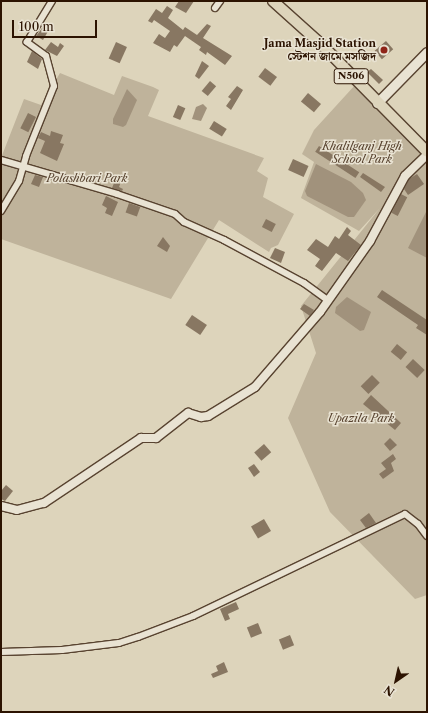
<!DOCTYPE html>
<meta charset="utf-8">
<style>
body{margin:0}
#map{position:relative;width:428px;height:713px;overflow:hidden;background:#ddd4bb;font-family:"Libre Caslon Text","Noto Serif Bengali",serif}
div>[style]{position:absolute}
.green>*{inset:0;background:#bfb39b}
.water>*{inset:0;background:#a1927c}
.building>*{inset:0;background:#887762;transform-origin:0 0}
.roads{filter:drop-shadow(1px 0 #584330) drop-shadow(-1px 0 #584330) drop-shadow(0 1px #584330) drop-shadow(0 -1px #584330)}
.minor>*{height:6px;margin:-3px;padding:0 3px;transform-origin:3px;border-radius:3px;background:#e9e3d3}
.tertiary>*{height:8px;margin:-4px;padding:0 4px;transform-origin:4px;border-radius:4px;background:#e9e3d3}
.secondary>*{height:9px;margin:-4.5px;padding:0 4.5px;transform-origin:4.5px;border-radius:4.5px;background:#e9e3d3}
.trunk>*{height:10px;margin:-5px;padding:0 5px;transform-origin:5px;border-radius:5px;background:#ddd4bb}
.dots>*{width:11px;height:11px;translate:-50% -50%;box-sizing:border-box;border:2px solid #e9e3d3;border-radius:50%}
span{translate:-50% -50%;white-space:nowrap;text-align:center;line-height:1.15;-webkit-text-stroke:3px #e9e3d3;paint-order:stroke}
.shield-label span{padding:1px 3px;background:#e9e3d3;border:1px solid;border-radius:3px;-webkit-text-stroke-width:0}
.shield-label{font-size:10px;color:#2c1301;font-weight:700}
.poi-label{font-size:11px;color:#2c1301;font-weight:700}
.right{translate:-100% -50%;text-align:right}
.park-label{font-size:11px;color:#58432f;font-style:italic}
.frame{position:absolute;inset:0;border:2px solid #2c1301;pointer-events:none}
.north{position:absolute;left:376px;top:661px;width:40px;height:40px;-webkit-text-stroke:3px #e9e3d3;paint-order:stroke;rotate:214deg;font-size:11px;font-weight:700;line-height:16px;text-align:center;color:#2c1301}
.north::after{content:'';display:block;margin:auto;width:14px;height:18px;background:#2c1301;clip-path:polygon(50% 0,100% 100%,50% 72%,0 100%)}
.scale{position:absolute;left:12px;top:20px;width:85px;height:18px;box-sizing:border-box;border:2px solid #2c1301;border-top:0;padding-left:5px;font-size:12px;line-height:14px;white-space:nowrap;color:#2c1301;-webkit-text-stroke:3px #e9e3d3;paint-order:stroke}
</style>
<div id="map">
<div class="green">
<i style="clip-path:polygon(60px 73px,114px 95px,122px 76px,153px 87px,159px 90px,148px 116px,264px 158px,257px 171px,268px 178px,263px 197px,294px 214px,278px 245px,271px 248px,269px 252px,219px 220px,171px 299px,1px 239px,1px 158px,24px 99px,41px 105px)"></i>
<i style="clip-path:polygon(356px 84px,426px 147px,396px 190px,427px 162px,427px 595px,415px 599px,330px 512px,288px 418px,316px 353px,301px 306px,380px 208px,359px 231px,301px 198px,314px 162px,302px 154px,314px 130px)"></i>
</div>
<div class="water">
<i style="clip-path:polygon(127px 89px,137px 100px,126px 125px,123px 127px,113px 124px,113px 119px)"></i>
<i style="clip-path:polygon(203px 104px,207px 108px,201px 121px,192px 119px,196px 107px)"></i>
<i style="clip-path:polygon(316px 164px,351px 182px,363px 193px,366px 200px,354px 217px,348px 217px,307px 196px,305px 191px)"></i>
<i style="clip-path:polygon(427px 210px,427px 258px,408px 248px)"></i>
<i style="clip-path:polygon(347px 297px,371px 312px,364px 330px,360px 331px,335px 313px,336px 307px)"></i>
</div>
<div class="building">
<i style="clip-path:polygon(179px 1px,194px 1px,186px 13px,175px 7px)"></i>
<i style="clip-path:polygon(167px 6px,173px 10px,168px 18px,183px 30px,185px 27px,197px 35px,207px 24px,211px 26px,203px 38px,232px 56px,225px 65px,207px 52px,206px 55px,199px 50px,201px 47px,185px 36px,177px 47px,174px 45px,170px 52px,153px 43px,159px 34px,165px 38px,170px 31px,154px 20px,152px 23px,148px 21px,156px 9px,162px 13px)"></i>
<i style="clip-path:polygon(46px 23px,51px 26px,43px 40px,36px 36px)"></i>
<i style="left:386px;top:41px;width:11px;height:15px;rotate:49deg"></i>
<i style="clip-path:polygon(51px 42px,58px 47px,60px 43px,64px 46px,57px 56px,45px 50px)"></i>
<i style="left:116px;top:42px;width:12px;height:18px;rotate:24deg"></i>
<i style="clip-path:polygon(32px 51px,42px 59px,38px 69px,27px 62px)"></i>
<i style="clip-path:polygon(202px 61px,209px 66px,199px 79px,195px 76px)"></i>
<i style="left:265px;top:68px;width:15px;height:11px;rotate:37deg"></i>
<i style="clip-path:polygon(371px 69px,383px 80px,379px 84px,367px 72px)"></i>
<i style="left:210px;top:81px;width:8px;height:13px;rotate:40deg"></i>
<i style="clip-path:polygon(237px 86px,243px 90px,231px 110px,226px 106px,231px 99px,228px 97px)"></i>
<i style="left:308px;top:93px;width:17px;height:11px;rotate:40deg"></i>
<i style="left:178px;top:105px;width:8px;height:13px;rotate:23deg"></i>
<i style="left:28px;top:113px;width:9px;height:17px;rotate:27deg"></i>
<i style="left:214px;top:121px;width:15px;height:9px;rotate:32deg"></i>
<i style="clip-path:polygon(51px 131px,63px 135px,60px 143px,64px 144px,57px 161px,40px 153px,45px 141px,38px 138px,41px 132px,50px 136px)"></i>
<i style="left:319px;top:146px;width:48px;height:7px;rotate:33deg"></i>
<i style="left:293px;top:159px;width:17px;height:12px;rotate:24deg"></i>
<i style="clip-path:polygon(363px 173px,385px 187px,381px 192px,360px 177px)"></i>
<i style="clip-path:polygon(417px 174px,424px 184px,408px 195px,404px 189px,409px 179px)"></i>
<i style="clip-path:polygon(35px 175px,43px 177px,39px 187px,31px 184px)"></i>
<i style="clip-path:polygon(117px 176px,122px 179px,119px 187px,123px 189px,122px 191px,112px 188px)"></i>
<i style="left:401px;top:194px;width:7px;height:21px;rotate:27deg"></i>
<i style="clip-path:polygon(106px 196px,118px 202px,112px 216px,105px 213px,107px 208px,102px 205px)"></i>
<i style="left:129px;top:203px;width:12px;height:10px;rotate:20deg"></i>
<i style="left:266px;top:219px;width:11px;height:9px;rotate:27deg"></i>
<i style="clip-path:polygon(347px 227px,351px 231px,348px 235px,361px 245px,348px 261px,336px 253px,322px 271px,315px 266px,320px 259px,307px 250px,316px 239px,328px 247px,335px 236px,339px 239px)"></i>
<i style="clip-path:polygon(163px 237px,170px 246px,167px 252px,157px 246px)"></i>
<i style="clip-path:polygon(275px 248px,285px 252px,281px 263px,270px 258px)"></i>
<i style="clip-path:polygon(382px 290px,427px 320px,427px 335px,416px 328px,418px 325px,377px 297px)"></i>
<i style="clip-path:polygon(304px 304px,314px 310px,310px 316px,300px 309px)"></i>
<i style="left:192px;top:315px;width:18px;height:12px;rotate:34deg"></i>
<i style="left:397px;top:344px;width:13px;height:10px;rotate:39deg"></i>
<i style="left:413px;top:359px;width:16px;height:11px;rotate:43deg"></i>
<i style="left:372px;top:375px;width:11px;height:16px;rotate:45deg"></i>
<i style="clip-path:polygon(371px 395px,401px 423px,395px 430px,363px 404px)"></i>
<i style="clip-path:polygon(390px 438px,397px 445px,390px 451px,384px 444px)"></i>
<i style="left:264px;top:444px;width:11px;height:13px;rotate:49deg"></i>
<i style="clip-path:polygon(393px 454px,396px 459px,391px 463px,394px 471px,383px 479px,379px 474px,386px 469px,381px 463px)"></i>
<i style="clip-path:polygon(254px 464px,260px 472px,254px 477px,248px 468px)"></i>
<i style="clip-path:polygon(6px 485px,13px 491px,5px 501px,1px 499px,1px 491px)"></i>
<i style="clip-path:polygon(369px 513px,376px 523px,366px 528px,360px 520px)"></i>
<i style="left:264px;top:519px;width:14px;height:15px;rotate:60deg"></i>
<i style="clip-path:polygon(236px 602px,239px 609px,228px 614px,230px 619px,225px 621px,220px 609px)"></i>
<i style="left:258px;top:623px;width:11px;height:12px;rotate:68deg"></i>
<i style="left:290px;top:635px;width:11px;height:12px;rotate:68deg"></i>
<i style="clip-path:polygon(224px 662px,228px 672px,213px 678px,211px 674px,218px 671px,216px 666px)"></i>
</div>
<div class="roads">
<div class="minor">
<i style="left:215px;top:8px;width:9px;rotate:-54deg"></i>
<i style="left:1px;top:160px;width:121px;rotate:16.3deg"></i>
<i style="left:117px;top:194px;width:61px;rotate:19deg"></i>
<i style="left:175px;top:214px;width:12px;rotate:42deg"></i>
<i style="left:184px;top:222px;width:44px;rotate:24.2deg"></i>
<i style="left:224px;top:240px;width:91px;rotate:28.3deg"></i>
<i style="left:304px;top:283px;width:29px;rotate:36deg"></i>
<i style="left:1px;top:211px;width:35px;rotate:-59deg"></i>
<i style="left:19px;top:181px;width:26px;rotate:-74deg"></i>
<i style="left:26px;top:156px;width:75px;rotate:-68.2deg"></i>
<i style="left:54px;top:86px;width:31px;rotate:-105deg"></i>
<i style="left:46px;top:56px;width:24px;rotate:-144deg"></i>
<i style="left:27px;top:42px;width:48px;rotate:-58.6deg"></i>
<i style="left:1px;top:652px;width:61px;rotate:-1.9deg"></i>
<i style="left:62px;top:650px;width:57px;rotate:-7deg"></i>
<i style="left:119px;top:643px;width:20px;rotate:-18deg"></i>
<i style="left:138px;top:637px;width:59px;rotate:-20.9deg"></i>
<i style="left:193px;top:616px;width:235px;rotate:-25.7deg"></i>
<i style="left:405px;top:514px;width:16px;rotate:38deg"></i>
<i style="left:418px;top:524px;width:15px;rotate:53deg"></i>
</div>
<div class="tertiary">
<i style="left:1px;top:506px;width:16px;rotate:14deg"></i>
<i style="left:17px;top:510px;width:28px;rotate:-15deg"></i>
<i style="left:44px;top:503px;width:117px;rotate:-33.8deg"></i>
<i style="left:141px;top:438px;width:15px"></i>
<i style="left:156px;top:438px;width:41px;rotate:-38deg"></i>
<i style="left:188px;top:413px;width:14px;rotate:17deg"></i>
<i style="left:201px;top:417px;width:7px;rotate:-8deg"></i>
<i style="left:208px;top:416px;width:55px;rotate:-31.7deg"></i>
<i style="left:255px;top:387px;width:99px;rotate:-49.1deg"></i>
<i style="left:320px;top:312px;width:87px;rotate:-54.8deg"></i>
<i style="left:370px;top:241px;width:74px;rotate:-61.7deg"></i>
<i style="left:405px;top:176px;width:30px;rotate:-44deg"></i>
</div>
<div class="secondary">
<i style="left:377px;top:103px;width:71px;rotate:-45.6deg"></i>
</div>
<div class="trunk">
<i style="left:273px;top:1px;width:67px;rotate:42deg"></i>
<i style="left:323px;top:46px;width:148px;rotate:45.5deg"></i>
</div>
</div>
<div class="dots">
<i style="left:384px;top:50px;background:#8f2418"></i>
</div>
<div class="shield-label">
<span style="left:351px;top:76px">N506</span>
</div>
<div class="poi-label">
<span class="right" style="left:376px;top:50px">Jama Masjid Station<br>স্টেশন জামে মসজিদ</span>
</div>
<div class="park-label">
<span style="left:362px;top:153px">Khalilganj High<br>School Park</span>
<span style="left:87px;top:178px">Polashbari Park</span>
<span style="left:361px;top:418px">Upazila Park</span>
</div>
<div class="frame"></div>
<div class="north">N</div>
<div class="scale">100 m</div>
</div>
